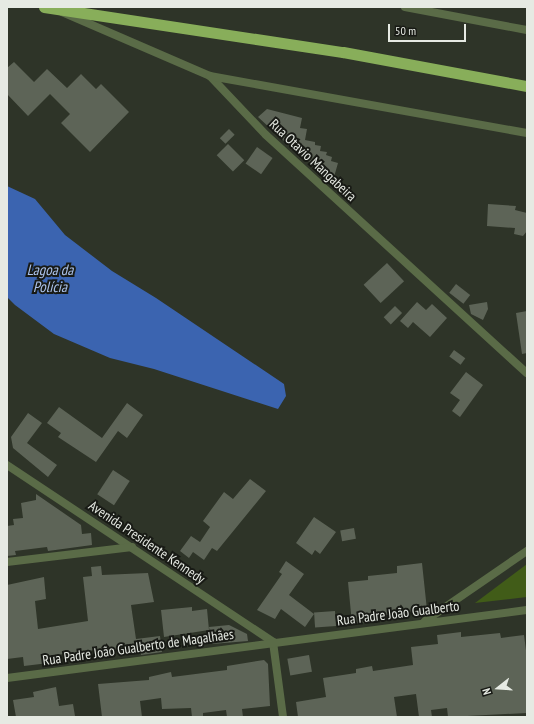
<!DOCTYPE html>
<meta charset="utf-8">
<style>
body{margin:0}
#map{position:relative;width:534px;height:724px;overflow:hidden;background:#2e3428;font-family:"PT Sans Narrow",sans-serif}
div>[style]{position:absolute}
.green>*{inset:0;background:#415c18}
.water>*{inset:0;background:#3b64b0}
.building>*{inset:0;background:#5d6457;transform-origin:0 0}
.minor>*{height:8px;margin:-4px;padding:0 4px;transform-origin:4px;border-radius:4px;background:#5a6b47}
.trunk>*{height:11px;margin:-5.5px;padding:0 5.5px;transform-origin:5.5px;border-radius:5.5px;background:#88ae5a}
span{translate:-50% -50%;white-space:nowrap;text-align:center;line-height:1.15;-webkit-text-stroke:4px #181a15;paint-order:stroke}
.street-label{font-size:14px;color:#e6eae3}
.water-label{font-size:15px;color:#abc2eb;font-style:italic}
.frame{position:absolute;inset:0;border:8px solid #e6eae3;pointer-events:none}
.north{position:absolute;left:478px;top:668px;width:40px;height:40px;-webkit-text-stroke:3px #181a15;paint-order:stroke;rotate:253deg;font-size:11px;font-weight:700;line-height:16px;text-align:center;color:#e6eae3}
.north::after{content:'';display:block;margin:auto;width:14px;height:18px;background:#e6eae3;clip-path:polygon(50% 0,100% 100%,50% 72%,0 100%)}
.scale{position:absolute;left:388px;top:24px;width:78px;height:18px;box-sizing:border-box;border:2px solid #e6eae3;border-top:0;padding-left:5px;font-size:12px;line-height:14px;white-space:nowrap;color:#e6eae3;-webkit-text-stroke:3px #181a15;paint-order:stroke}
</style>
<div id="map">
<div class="green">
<i style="clip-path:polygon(527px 564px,527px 597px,475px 603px)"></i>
</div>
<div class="water">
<i style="clip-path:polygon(7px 186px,35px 199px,65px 235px,112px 271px,156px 298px,284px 384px,286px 396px,278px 409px,154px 369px,110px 358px,54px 334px,15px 305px,7px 297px)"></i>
</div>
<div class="building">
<i style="clip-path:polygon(14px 62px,34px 82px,47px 69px,67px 88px,81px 74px,96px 89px,101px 84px,129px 112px,90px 152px,61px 123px,70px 114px,50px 94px,28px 116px,7px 94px,7px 68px)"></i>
<i style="clip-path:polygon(267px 109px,302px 118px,300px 128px,307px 129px,305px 140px,315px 142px,315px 145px,321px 146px,320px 151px,327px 152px,326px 155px,332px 157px,331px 161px,338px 163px,334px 177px,317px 170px,318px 165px,305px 160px,306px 156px,298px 154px,258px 117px)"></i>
<i style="left:229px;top:129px;width:8px;height:13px;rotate:45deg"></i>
<i style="left:228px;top:144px;width:23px;height:16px;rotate:45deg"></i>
<i style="left:257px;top:147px;width:19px;height:20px;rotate:35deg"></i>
<i style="clip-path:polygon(488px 204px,516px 206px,515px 210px,527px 213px,527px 231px,523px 236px,514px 234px,515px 228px,487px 226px)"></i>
<i style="left:387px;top:263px;width:25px;height:32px;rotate:47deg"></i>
<i style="left:456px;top:284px;width:18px;height:11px;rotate:38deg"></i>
<i style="clip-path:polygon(417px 302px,426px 310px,432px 304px,447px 318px,430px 337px,413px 322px,408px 328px,400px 321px)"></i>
<i style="clip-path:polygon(487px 302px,488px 309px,483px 320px,471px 314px,469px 305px)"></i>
<i style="left:395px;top:306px;width:10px;height:16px;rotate:45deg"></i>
<i style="clip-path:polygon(527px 311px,527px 353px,522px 354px,516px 313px)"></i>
<i style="left:454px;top:350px;width:14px;height:8px;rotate:36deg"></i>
<i style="clip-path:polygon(466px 372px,483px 385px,460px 417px,452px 411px,460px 400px,450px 393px)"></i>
<i style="clip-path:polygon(127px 403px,143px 415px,127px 438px,118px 431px,96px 462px,58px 437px,61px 433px,47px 423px,59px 407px,102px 438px)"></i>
<i style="clip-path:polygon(28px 413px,42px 423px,27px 443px,57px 465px,48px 477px,13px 448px,11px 437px)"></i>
<i style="left:113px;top:470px;width:20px;height:29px;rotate:33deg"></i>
<i style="clip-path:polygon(250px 479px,266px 491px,217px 551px,212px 548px,204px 560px,193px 552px,189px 558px,180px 551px,191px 536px,200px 542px,210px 527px,203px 521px,224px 492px,233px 499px)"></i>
<i style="clip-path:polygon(36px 494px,81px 525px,82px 534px,91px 533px,92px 545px,48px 551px,47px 547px,15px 551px,16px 555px,7px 556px,7px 526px,14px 525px,13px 519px,23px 518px,21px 503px,36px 500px)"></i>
<i style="clip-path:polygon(314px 517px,336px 532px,320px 554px,315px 550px,312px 555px,296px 543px)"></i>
<i style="left:354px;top:528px;width:11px;height:14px;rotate:80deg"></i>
<i style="clip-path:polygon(286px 561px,304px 574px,289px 595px,314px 614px,305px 627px,281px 609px,275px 619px,257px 610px,282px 574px,279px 572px)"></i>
<i style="clip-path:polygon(422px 563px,427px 610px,398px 613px,399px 619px,352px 624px,348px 582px,368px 580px,368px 576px,397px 573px,397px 566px)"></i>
<i style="clip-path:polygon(101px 566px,102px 575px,148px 573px,154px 602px,131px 605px,136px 639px,160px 636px,162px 652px,141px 655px,140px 648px,95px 653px,95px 650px,56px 655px,57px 662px,24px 666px,23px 657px,7px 659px,7px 585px,44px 577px,46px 599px,35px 601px,38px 629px,88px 621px,83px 577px,92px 576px,91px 567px)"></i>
<i style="clip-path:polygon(192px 607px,192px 611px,207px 609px,209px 630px,164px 637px,161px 610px)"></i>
<i style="left:335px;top:611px;width:15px;height:21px;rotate:86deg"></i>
<i style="clip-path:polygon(229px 625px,247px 634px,248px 641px,212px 644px,209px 627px)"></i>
<i style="clip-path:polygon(461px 632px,461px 637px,500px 633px,501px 638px,524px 635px,527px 658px,527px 713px,448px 717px,447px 708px,431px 710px,432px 717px,419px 717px,416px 694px,394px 697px,397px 717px,298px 717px,296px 702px,326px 697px,323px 678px,356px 673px,356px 669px,372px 666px,373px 671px,413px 665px,411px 647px,438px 644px,437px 635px)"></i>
<i style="left:309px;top:655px;width:17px;height:22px;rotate:80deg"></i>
<i style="clip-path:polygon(264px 660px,268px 664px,270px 706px,242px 709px,243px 717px,227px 717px,226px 710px,203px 713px,203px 717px,192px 717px,191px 708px,162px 709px,161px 698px,140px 701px,142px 717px,102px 717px,98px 684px,149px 680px,149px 677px,171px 672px,172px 677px,227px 670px,227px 666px)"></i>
<i style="clip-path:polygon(56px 687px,59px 706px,73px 704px,75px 716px,16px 717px,13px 700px,34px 697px,33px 692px)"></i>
</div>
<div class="minor">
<i style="left:405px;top:7px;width:124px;rotate:10.7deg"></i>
<i style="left:62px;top:12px;width:161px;rotate:23.4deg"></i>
<i style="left:210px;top:76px;width:81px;rotate:46.5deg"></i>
<i style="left:266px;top:135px;width:353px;rotate:42.4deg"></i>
<i style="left:210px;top:76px;width:322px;rotate:10.2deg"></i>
<i style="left:7px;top:465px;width:320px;rotate:33.6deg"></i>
<i style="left:7px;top:562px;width:126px;rotate:-6.8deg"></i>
<i style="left:425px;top:621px;width:124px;rotate:-34.5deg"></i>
<i style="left:273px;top:642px;width:76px;rotate:82.4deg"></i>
<i style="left:7px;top:678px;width:524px;rotate:-7.45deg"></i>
</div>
<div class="trunk">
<i style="left:44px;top:7px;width:302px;rotate:8.6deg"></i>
<i style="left:343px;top:52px;width:187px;rotate:10.5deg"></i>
</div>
<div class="street-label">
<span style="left:313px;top:160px;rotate:43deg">Rua Otavio Mangabeira</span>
<span style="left:147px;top:542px;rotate:34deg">Avenida Presidente Kennedy</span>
<span style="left:398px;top:613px;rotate:-7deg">Rua Padre João Gualberto</span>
<span style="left:138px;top:647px;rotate:-8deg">Rua Padre João Gualberto de Magalhães</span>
</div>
<div class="water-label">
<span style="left:50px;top:278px">Lagoa da<br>Polícia</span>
</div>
<div class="frame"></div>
<div class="north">N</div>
<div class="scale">50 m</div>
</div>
